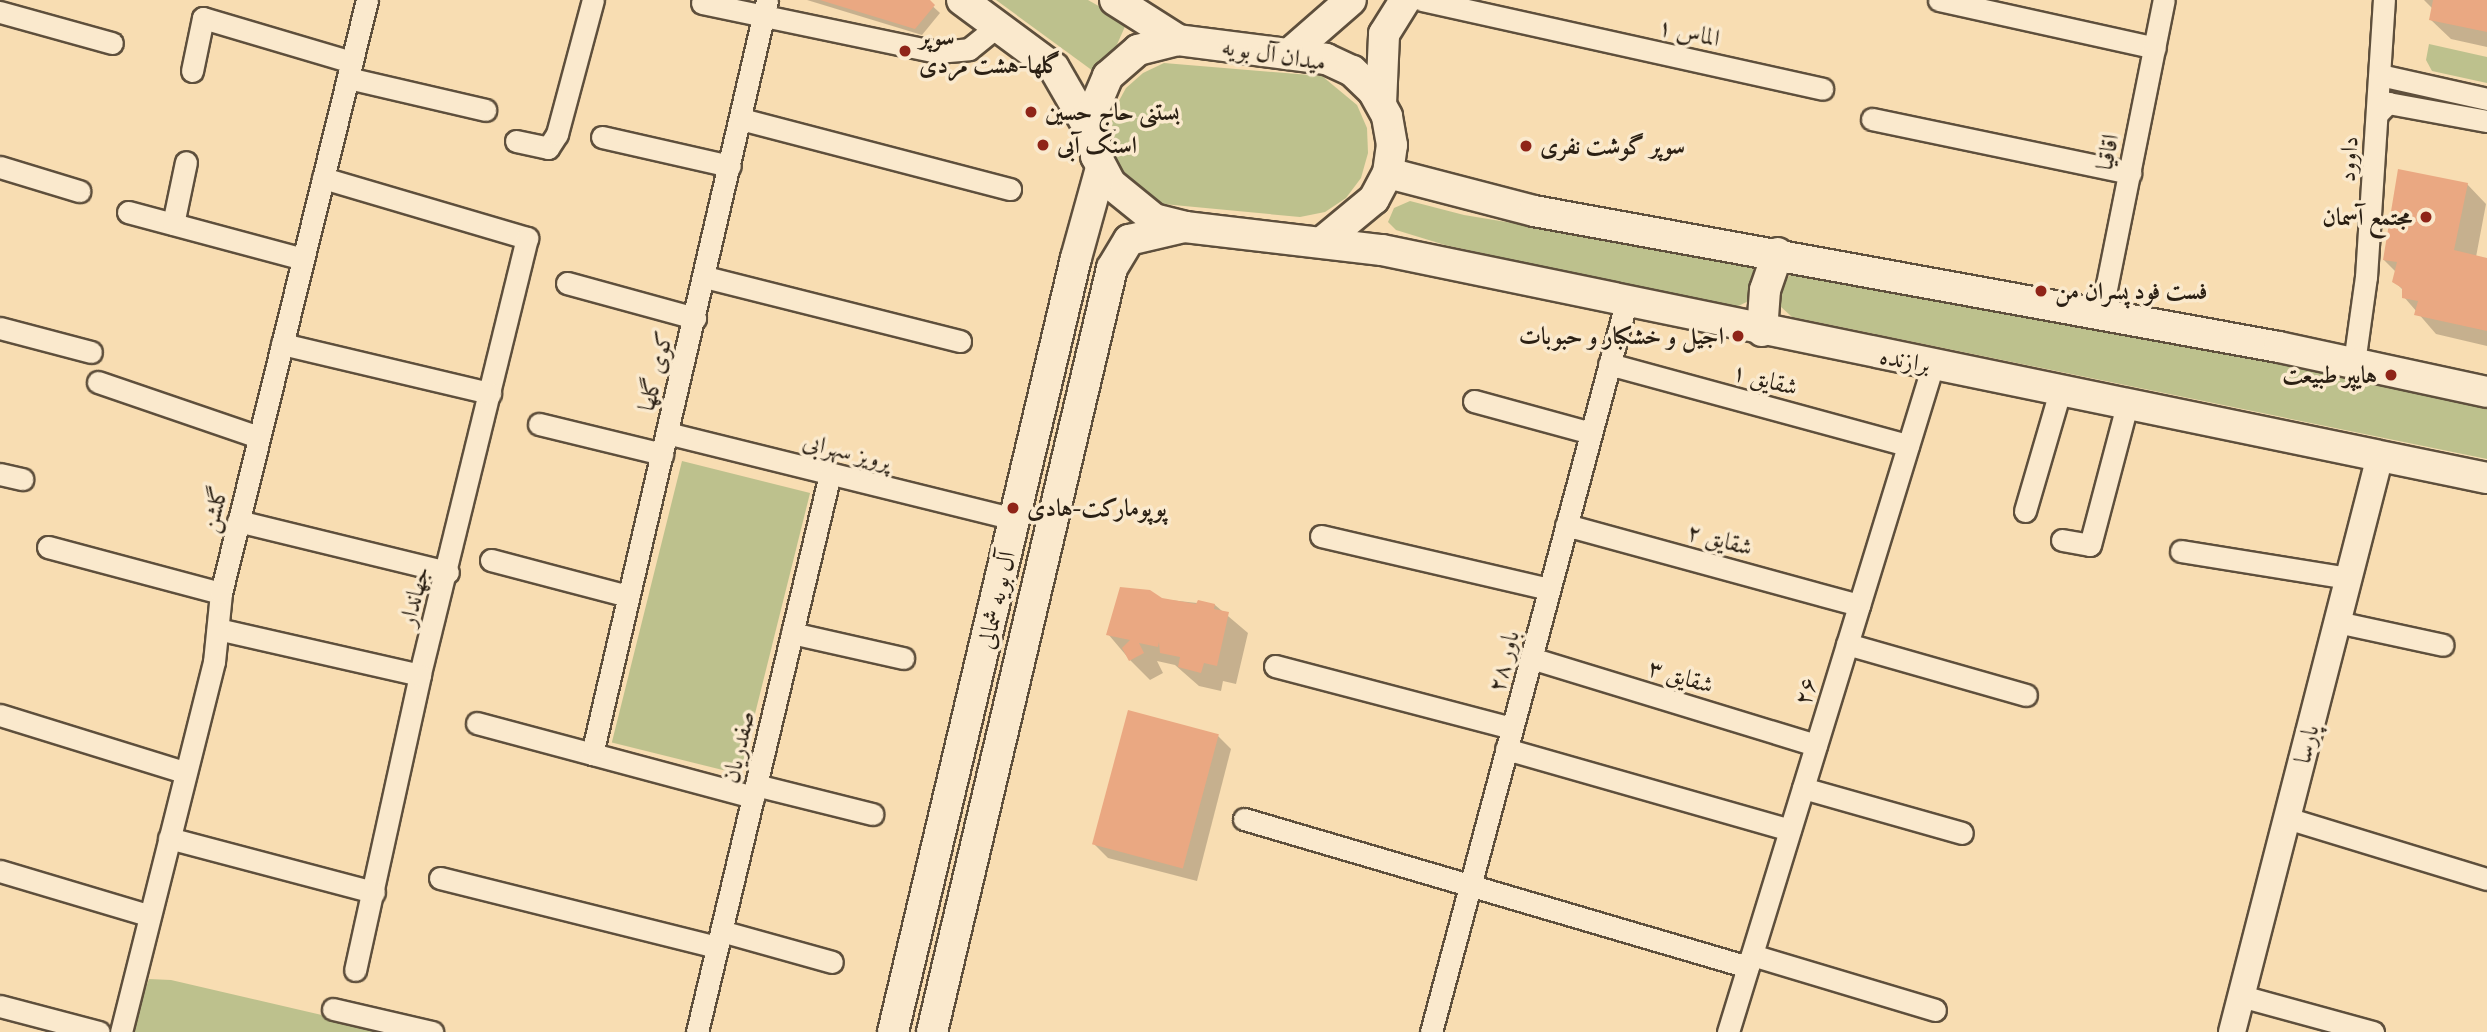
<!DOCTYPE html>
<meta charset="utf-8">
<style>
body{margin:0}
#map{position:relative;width:2487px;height:1032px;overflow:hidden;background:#f8ddb2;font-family:"Gentium Book Plus",Amiri,serif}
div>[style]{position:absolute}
.green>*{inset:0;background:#bdc18d;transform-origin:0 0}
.shadow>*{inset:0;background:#0003}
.building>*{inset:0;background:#eaa882;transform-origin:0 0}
.roads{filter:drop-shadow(2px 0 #5e4f3c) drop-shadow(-2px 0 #5e4f3c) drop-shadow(0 2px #5e4f3c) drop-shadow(0 -2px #5e4f3c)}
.minor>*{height:21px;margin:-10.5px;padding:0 10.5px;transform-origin:10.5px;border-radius:10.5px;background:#fae9cd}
.tertiary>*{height:26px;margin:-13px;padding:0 13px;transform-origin:13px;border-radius:13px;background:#fae9cd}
.secondary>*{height:30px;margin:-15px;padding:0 15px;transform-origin:15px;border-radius:15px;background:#fae9cd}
.dots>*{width:19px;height:19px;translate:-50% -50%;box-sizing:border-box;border:4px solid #fae9cd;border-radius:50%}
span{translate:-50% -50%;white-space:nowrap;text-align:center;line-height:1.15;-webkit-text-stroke:7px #fae9cd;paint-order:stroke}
.street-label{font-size:24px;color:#2b2014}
.poi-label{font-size:24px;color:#2b2014;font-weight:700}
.left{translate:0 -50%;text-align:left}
.right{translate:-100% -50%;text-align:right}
</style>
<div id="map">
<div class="green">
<i style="clip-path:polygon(996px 0,1088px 0,1127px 22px,1115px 49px,1093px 71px)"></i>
<i style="clip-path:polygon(2429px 44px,2487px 57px,2487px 83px,2432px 71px,2426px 60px)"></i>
<i style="clip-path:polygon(1164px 63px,1322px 76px,1357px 105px,1367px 128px,1368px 153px,1361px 178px,1346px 198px,1325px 212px,1300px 217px,1163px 204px,1140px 193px,1123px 174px,1113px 154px,1110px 131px,1115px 108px,1126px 88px,1143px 73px)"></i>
<i style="clip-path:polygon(1410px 201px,1464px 215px,1751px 262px,1757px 284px,1753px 299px,1734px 308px,1445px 245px,1396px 230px,1388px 222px,1394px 208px)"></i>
<i style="clip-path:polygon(1794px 269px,2487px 405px,2487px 459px,1792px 317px,1780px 306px,1782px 286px)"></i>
<i style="left:682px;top:461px;width:132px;height:290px;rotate:14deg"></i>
<i style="clip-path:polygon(149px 979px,171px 980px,395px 1032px,130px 1032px)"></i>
</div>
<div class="shadow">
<i style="clip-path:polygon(807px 0,926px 0,940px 13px,922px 35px)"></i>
<i style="clip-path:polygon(2424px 0,2487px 0,2487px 47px,2451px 39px,2431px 20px,2433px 9px)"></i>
<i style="clip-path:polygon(2467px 184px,2486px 204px,2476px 257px,2487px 260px,2487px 346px,2436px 334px,2404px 297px,2405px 292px,2394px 281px,2396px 272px,2384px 260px)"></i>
<i style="clip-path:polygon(1161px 599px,1215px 605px,1248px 633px,1236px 684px,1223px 681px,1221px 691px,1199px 686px,1175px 665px,1157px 661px,1163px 673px,1150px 680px,1130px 660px,1108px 634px)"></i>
<i style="clip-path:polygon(1218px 736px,1231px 749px,1197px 881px,1108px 858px,1095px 845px)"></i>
</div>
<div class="building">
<i style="clip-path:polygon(820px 0,930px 0,935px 5px,915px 29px)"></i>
<i style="clip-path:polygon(2433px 0,2487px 0,2487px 32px,2429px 20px)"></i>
<i style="clip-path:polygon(2398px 169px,2468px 183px,2454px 250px,2487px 258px,2487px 331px,2414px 315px,2418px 301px,2402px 298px,2402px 288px,2392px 282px,2397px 262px,2383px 260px)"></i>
<i style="clip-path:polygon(1120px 587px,1150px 590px,1162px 598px,1196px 604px,1198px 600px,1215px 604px,1214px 609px,1229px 612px,1217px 666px,1204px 663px,1201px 673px,1178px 667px,1180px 657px,1160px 653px,1159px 642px,1158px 647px,1139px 643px,1144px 653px,1129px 661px,1122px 648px,1130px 640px,1106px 635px)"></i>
<i style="left:1128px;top:710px;width:94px;height:139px;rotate:15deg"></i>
</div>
<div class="roads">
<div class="minor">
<i style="left:1422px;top:0;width:410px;rotate:12.5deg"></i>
<i style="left:1939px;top:0;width:221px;rotate:12.5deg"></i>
<i style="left:702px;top:3px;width:240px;rotate:11.8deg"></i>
<i style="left:937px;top:52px;width:32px;rotate:-5deg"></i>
<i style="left:969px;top:49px;width:40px;rotate:-39deg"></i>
<i style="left:0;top:12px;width:116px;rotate:15.5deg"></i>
<i style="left:192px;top:71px;width:54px;rotate:-78.3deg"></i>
<i style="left:203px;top:18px;width:155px;rotate:16.5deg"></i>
<i style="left:2380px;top:75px;width:110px;rotate:12.6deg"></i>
<i style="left:348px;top:78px;width:141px;rotate:13.1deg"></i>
<i style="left:2377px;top:114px;width:16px;rotate:-45deg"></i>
<i style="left:2388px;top:103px;width:101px;rotate:10.3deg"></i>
<i style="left:741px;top:119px;width:278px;rotate:14.6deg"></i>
<i style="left:1872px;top:119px;width:264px;rotate:11.8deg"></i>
<i style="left:602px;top:137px;width:131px;rotate:12.8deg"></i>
<i style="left:516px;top:141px;width:33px;rotate:12deg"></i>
<i style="left:548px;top:148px;width:17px;rotate:-57deg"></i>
<i style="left:557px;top:134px;width:139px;rotate:-75deg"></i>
<i style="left:0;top:167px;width:83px;rotate:16.9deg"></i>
<i style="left:323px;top:178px;width:213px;rotate:16.4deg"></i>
<i style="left:527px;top:238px;width:450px;rotate:103.8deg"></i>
<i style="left:420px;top:675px;width:302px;rotate:102.4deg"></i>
<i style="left:128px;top:212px;width:181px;rotate:15deg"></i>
<i style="left:173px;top:224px;width:63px;rotate:-78.2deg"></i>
<i style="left:705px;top:277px;width:263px;rotate:14.1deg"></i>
<i style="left:567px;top:283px;width:133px;rotate:15.3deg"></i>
<i style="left:2101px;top:314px;width:320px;rotate:-78.7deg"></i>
<i style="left:0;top:328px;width:94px;rotate:14.8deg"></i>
<i style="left:282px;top:344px;width:214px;rotate:13.3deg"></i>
<i style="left:2354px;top:363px;width:87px;rotate:-82.1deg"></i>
<i style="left:2366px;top:277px;width:278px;rotate:-86.3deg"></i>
<i style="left:1609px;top:364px;width:310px;rotate:15.2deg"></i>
<i style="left:98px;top:382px;width:170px;rotate:18.9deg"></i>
<i style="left:1474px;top:401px;width:121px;rotate:15.3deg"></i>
<i style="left:539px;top:424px;width:127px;rotate:13.7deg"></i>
<i style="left:667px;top:433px;width:358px;rotate:13.9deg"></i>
<i style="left:0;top:474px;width:23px;rotate:13deg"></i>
<i style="left:2025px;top:511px;width:125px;rotate:-73.7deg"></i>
<i style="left:238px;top:521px;width:216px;rotate:13.7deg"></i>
<i style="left:1566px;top:525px;width:304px;rotate:15.3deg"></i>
<i style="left:1321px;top:536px;width:234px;rotate:13.1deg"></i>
<i style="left:2062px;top:540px;width:28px;rotate:10deg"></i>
<i style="left:2090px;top:545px;width:145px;rotate:-75.2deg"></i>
<i style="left:48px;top:547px;width:179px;rotate:14.9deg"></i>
<i style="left:2181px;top:551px;width:169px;rotate:9.2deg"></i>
<i style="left:491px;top:560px;width:142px;rotate:14.7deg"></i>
<i style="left:2337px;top:622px;width:108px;rotate:12.2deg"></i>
<i style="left:218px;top:629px;width:207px;rotate:12.8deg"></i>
<i style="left:792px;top:633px;width:114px;rotate:12.7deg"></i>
<i style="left:1847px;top:644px;width:186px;rotate:15.9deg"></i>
<i style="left:1531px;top:658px;width:298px;rotate:17deg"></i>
<i style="left:1275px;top:666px;width:245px;rotate:14.7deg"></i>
<i style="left:0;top:715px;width:193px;rotate:17.2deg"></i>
<i style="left:477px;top:723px;width:286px;rotate:15deg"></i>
<i style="left:1506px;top:749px;width:295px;rotate:15.9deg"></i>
<i style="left:592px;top:754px;width:774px;rotate:-76.93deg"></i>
<i style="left:756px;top:785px;width:120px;rotate:14deg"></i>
<i style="left:1803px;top:788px;width:165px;rotate:15.8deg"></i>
<i style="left:2287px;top:818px;width:209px;rotate:17deg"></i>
<i style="left:1244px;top:819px;width:525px;rotate:16.36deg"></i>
<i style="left:169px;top:838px;width:212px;rotate:14.8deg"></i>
<i style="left:0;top:871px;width:154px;rotate:16.6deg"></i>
<i style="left:440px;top:878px;width:285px;rotate:14deg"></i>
<i style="left:721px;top:931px;width:115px;rotate:15.6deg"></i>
<i style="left:1752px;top:955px;width:191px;rotate:16.7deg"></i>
<i style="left:2241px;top:996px;width:137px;rotate:15.3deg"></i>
<i style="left:0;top:1006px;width:102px;rotate:14.7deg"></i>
<i style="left:333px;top:1009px;width:102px;rotate:13.1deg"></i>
<i style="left:121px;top:1032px;width:382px;rotate:-75.9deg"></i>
<i style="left:214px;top:662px;width:69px;rotate:-84.2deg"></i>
<i style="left:221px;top:593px;width:611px;rotate:-76.17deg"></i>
<i style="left:697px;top:1032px;width:574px;rotate:-76.59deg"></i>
<i style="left:1431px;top:1032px;width:755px;rotate:-75.02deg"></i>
<i style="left:1728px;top:1032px;width:698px;rotate:-72.92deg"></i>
</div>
<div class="tertiary">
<i style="left:2232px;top:1032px;width:595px;rotate:-75.59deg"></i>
</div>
<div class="secondary">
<i style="left:962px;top:0;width:114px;rotate:36.5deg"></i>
<i style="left:1054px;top:68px;width:74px;rotate:60deg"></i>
<i style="left:1115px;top:0;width:75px;rotate:32.4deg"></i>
<i style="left:1289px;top:54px;width:82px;rotate:-41.1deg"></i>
<i style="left:1381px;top:104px;width:70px;rotate:-87.5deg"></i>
<i style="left:1384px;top:34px;width:40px;rotate:-58deg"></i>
<i style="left:1388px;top:173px;width:151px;rotate:14.6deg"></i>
<i style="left:1534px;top:211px;width:757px;rotate:10.35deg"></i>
<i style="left:2279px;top:347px;width:213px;rotate:12.2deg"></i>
<i style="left:1322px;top:242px;width:67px;rotate:-39.6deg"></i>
<i style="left:1374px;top:199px;width:30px;rotate:-62deg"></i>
<i style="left:1388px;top:173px;width:28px;rotate:-82deg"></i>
<i style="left:1392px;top:145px;width:29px;rotate:-100deg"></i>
<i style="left:1387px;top:116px;width:29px;rotate:-119deg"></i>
<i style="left:1373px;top:91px;width:29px;rotate:-136deg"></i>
<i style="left:1352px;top:71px;width:29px;rotate:-155deg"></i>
<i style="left:1326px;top:59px;width:149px;rotate:-172.7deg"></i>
<i style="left:1178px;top:40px;width:41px;rotate:166deg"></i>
<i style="left:1138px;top:50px;width:40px;rotate:139deg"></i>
<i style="left:1108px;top:76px;width:39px;rotate:113deg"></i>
<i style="left:1093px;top:112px;width:44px;rotate:86.1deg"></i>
<i style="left:1096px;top:156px;width:32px;rotate:62deg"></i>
<i style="left:1111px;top:184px;width:55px;rotate:39.1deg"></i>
<i style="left:1154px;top:219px;width:32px;rotate:14deg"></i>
<i style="left:1185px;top:227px;width:198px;rotate:6.7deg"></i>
<i style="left:1382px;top:250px;width:1128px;rotate:11.66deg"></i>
<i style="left:1762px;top:331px;width:41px;rotate:-85.8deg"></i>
<i style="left:1765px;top:290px;width:39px;rotate:-71deg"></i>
<i style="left:893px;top:1032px;width:795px;rotate:-76.7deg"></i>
<i style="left:1076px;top:258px;width:93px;rotate:-74.5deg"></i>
<i style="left:932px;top:1032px;width:785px;rotate:-76.74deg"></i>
<i style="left:1112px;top:268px;width:33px;rotate:-59deg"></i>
<i style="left:1129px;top:240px;width:57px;rotate:-13.3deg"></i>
</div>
</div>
<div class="dots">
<i style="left:905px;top:51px;background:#8f2418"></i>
<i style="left:1031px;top:112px;background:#8f2418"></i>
<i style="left:1043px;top:145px;background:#8f2418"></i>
<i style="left:1526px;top:146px;background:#8f2418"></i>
<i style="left:2426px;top:217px;background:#8f2418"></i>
<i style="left:2041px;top:291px;background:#8f2418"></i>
<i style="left:1738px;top:336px;background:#8f2418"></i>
<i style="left:2391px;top:375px;background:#8f2418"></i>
<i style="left:1013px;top:508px;background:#8f2418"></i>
</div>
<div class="street-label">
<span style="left:1689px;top:32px;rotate:12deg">الماس ۱</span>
<span style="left:1274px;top:54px;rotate:9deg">میدان آل بویه</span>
<span style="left:2107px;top:152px;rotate:-79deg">اقاقیا</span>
<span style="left:2348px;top:159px;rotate:-86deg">داوود</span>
<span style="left:1905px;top:360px;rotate:11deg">برازنده</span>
<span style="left:655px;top:371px;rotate:-76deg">کوی گلها</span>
<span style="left:1765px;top:379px;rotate:15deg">شقایق ۱</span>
<span style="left:847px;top:451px;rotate:14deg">پرویز سهرابی</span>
<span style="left:214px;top:509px;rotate:-76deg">گلشن</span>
<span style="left:1720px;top:539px;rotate:15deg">شقایق ۲</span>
<span style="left:414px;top:596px;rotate:-75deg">جهاندار</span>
<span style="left:996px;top:600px;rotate:-77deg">آل بویه شمالی</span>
<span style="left:1503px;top:661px;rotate:-75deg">باور ۲۸</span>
<span style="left:1681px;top:676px;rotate:17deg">شقایق ۳</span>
<span style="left:1805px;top:691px;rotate:-73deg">۲۶</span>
<span style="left:2306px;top:744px;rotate:-76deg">پارسا</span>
<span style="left:738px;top:747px;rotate:-77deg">صفدریان</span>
</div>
<div class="poi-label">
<span class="left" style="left:919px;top:51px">سوپر<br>گلها-هشت مردی</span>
<span class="left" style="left:1045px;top:112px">بستنی حاج حسین</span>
<span class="left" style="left:1057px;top:145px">اسنک آبی</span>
<span class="left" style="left:1540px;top:146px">سوپر گوشت نفری</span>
<span class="right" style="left:2412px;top:217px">مجتمع آسمان</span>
<span class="left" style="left:2055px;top:291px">فست فود پسران من</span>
<span class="right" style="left:1724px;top:336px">اجیل و خشکبار و حبوبات</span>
<span class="right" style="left:2377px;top:375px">هایپر طبیعت</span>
<span class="left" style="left:1027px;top:508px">پوپومارکت-هادی</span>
</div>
</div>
